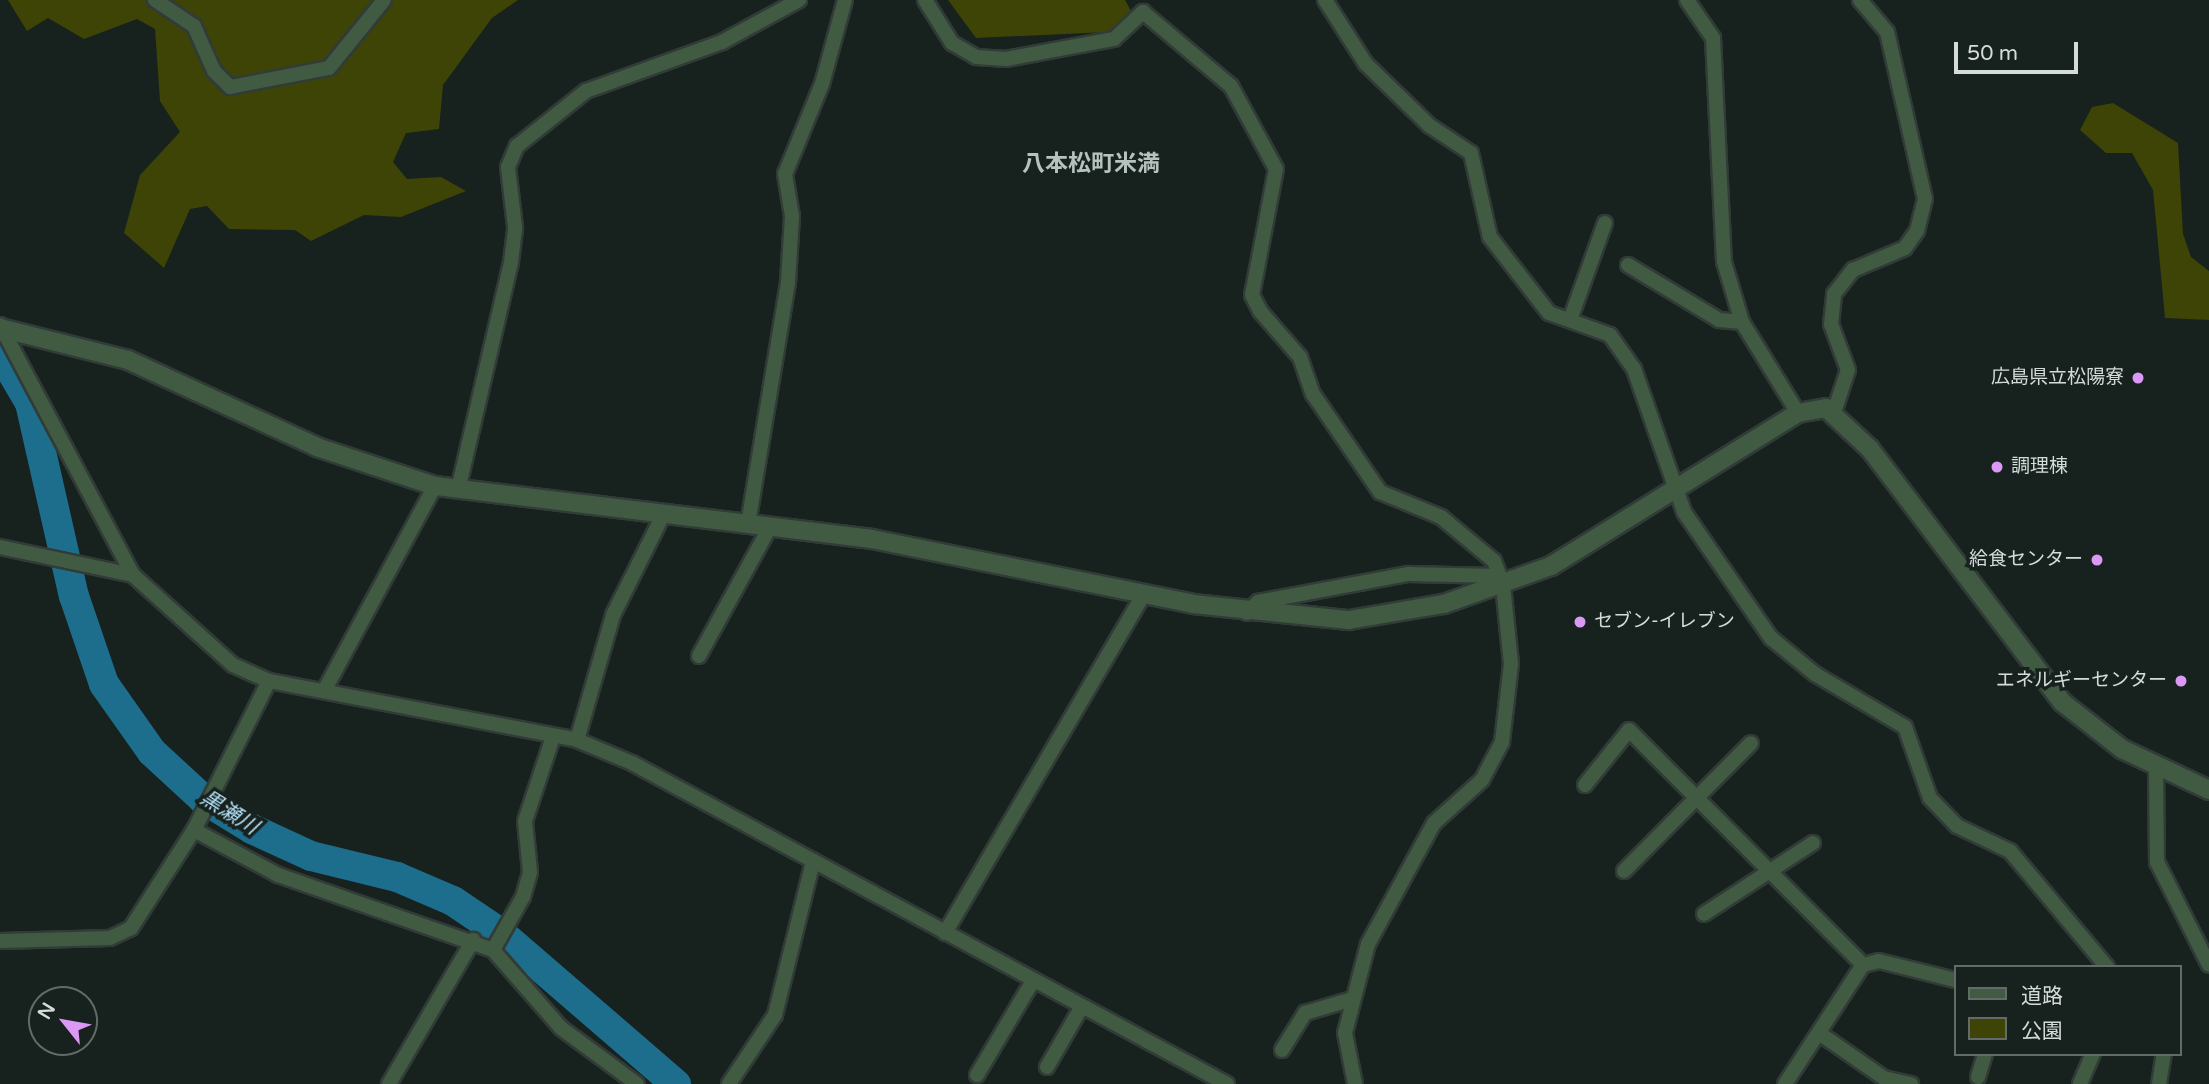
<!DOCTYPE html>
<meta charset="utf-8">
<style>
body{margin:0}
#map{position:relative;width:2209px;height:1084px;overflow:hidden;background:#17211e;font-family:"Varela Round","Noto Sans JP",sans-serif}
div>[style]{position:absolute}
.green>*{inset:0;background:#3d4406}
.river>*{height:30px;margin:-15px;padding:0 15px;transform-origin:15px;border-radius:15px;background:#1d6d8d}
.roads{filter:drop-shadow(2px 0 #313b38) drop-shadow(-2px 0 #313b38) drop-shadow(0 2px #313b38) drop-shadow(0 -2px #313b38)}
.minor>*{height:14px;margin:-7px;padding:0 7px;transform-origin:7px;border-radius:7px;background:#415b42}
.tertiary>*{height:18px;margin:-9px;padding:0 9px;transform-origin:9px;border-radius:9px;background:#415b42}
.dots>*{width:19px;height:19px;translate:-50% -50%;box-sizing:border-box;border:4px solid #17211e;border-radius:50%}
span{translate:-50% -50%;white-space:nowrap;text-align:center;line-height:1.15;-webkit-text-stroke:7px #17211e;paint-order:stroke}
.poi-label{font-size:19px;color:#d4dbd9}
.right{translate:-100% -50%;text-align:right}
.left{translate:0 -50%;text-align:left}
.water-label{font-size:21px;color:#b6e4fb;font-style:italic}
.quarter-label{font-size:23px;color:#b5c2be;font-weight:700}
.legend{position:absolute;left:1954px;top:965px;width:228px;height:91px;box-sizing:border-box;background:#17211e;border:2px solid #636b69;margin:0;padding:9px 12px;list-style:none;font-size:21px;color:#d4dbd9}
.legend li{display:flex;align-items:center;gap:14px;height:35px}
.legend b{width:35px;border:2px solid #636b69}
.north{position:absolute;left:28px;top:986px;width:70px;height:70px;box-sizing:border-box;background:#17211e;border:2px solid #636b69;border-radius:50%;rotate:301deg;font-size:19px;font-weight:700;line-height:28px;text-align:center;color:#d4dbd9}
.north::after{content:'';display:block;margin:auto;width:24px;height:32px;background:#db99f5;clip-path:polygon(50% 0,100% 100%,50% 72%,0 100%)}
.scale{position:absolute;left:1954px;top:42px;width:124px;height:32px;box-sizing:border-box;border:4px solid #d4dbd9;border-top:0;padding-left:9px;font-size:21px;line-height:24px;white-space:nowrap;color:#d4dbd9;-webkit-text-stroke:5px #17211e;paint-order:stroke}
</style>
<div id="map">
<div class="green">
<i style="clip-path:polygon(8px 0,518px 0,492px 18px,443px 85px,439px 129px,406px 133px,393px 162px,407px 179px,441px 177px,466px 191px,401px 217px,364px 215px,311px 241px,295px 230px,229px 229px,207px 206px,190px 209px,164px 268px,124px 233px,140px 175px,180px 132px,160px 101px,155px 29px,137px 19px,84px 39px,48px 18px,27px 31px)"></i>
<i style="clip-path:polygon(948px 0,1125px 0,1131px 11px,1109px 32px,976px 38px)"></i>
<i style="clip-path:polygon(2113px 103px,2178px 143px,2183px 234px,2191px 257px,2209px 271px,2209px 320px,2165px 318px,2153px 190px,2132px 153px,2106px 153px,2080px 130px,2092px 107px)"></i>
</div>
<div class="river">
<i style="left:0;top:352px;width:59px;rotate:59.5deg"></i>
<i style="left:30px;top:403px;width:198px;rotate:77.2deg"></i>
<i style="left:74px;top:596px;width:93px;rotate:71.2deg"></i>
<i style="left:104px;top:684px;width:83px;rotate:54.8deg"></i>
<i style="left:152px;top:752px;width:69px;rotate:42.7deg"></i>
<i style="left:203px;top:799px;width:57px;rotate:31.5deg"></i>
<i style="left:252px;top:829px;width:65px;rotate:24.6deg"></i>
<i style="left:311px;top:856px;width:89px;rotate:13.7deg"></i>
<i style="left:397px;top:877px;width:61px;rotate:23.2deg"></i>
<i style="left:453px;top:901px;width:59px;rotate:34deg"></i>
<i style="left:502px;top:934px;width:230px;rotate:40.8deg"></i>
</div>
<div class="roads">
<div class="minor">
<i style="left:155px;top:0;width:47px;rotate:33.7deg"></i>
<i style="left:194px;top:26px;width:49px;rotate:66deg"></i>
<i style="left:214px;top:71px;width:23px;rotate:45deg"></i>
<i style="left:230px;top:87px;width:101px;rotate:-10.9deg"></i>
<i style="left:329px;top:68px;width:87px;rotate:-51deg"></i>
<i style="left:925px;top:0;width:51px;rotate:57.9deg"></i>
<i style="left:952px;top:43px;width:28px;rotate:30deg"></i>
<i style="left:976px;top:57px;width:30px;rotate:4deg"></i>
<i style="left:1006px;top:59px;width:110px;rotate:-10.5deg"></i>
<i style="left:1114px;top:39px;width:40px;rotate:-43deg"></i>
<i style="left:1143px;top:12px;width:115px;rotate:40.1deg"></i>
<i style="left:1231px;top:86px;width:94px;rotate:61.5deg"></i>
<i style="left:1276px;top:169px;width:128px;rotate:100.8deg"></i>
<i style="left:1252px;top:295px;width:18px;rotate:63deg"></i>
<i style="left:1260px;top:311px;width:61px;rotate:49deg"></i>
<i style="left:1300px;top:357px;width:39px;rotate:71deg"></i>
<i style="left:1313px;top:394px;width:119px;rotate:55.6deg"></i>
<i style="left:1380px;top:492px;width:66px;rotate:22.3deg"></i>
<i style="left:1441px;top:517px;width:69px;rotate:39.7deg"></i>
<i style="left:1494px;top:561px;width:26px;rotate:69deg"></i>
<i style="left:1503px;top:585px;width:79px;rotate:84.2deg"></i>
<i style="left:1511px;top:664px;width:79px;rotate:96.6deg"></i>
<i style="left:1502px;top:742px;width:43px;rotate:117.8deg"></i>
<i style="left:1482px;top:780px;width:64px;rotate:138.1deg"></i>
<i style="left:1434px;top:823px;width:138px;rotate:118.6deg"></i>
<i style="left:1368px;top:944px;width:92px;rotate:104.5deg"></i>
<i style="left:1345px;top:1033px;width:52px;rotate:78.9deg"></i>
<i style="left:1325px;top:0;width:76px;rotate:57.4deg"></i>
<i style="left:1366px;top:64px;width:89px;rotate:44.1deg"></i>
<i style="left:1430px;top:126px;width:49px;rotate:33.4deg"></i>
<i style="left:1471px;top:153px;width:86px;rotate:77.3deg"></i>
<i style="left:1490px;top:237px;width:96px;rotate:52.2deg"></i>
<i style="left:1549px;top:313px;width:65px;rotate:19.8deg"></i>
<i style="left:1610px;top:335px;width:42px;rotate:54.8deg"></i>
<i style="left:1634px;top:369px;width:151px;rotate:70.7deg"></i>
<i style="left:1684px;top:512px;width:153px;rotate:55.4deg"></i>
<i style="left:1771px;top:638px;width:57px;rotate:39.3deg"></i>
<i style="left:1815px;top:674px;width:104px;rotate:30.5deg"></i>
<i style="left:1905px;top:727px;width:75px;rotate:70.6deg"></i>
<i style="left:1930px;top:798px;width:39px;rotate:46deg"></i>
<i style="left:1957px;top:826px;width:59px;rotate:25.3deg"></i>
<i style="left:2010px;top:851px;width:151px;rotate:50.1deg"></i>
<i style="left:1687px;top:0;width:46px;rotate:55.6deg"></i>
<i style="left:1713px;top:38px;width:224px;rotate:87.2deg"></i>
<i style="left:1724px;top:262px;width:63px;rotate:73.3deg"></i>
<i style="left:1742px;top:322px;width:107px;rotate:58.4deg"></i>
<i style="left:1628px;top:265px;width:106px;rotate:31.1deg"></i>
<i style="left:1719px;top:320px;width:23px;rotate:5deg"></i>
<i style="left:1570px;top:320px;width:103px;rotate:-70.2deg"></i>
<i style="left:0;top:325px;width:283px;rotate:62deg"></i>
<i style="left:133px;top:575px;width:135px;rotate:42deg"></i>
<i style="left:233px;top:665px;width:39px;rotate:24deg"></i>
<i style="left:269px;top:681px;width:314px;rotate:10.8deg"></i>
<i style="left:577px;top:740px;width:60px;rotate:22.7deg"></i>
<i style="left:632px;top:763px;width:676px;rotate:28.35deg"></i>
<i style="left:1834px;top:412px;width:44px;rotate:-71.6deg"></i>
<i style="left:1848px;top:370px;width:49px;rotate:-110.3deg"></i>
<i style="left:1831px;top:324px;width:30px;rotate:-84deg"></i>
<i style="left:1834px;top:294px;width:31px;rotate:-52deg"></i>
<i style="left:1853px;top:270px;width:56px;rotate:-22.9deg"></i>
<i style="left:1905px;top:248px;width:21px;rotate:-55deg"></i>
<i style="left:1917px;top:231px;width:33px;rotate:-76deg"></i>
<i style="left:1925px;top:199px;width:171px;rotate:-102.8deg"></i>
<i style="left:1887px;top:32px;width:42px;rotate:-130.2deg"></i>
<i style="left:458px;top:490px;width:234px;rotate:-76.9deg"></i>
<i style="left:511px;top:262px;width:35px;rotate:-83deg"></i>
<i style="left:515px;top:227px;width:60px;rotate:-96.7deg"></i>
<i style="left:508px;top:167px;width:23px;rotate:-67deg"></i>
<i style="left:517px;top:146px;width:88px;rotate:-38.6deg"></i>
<i style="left:586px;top:91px;width:145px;rotate:-19.8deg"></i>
<i style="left:722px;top:42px;width:88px;rotate:-28.6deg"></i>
<i style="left:748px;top:524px;width:244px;rotate:-80.6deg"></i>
<i style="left:788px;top:283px;width:67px;rotate:-86.6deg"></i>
<i style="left:792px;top:216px;width:43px;rotate:-99.5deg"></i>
<i style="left:785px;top:174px;width:97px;rotate:-67.7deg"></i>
<i style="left:822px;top:84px;width:87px;rotate:-74.7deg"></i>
<i style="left:0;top:547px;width:136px;rotate:11.9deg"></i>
<i style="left:1247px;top:613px;width:16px;rotate:-45deg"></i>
<i style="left:1258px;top:602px;width:153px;rotate:-10.6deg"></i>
<i style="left:1408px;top:574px;width:91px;rotate:1.3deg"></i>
<i style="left:699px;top:656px;width:147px;rotate:-61.2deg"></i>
<i style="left:324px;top:691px;width:233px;rotate:-61.6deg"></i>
<i style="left:577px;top:740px;width:130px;rotate:-73.9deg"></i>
<i style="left:613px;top:615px;width:110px;rotate:-63.4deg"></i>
<i style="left:2156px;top:769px;width:93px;rotate:89.4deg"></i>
<i style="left:2157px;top:862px;width:115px;rotate:63.2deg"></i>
<i style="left:1585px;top:785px;width:70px;rotate:-51.3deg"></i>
<i style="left:1629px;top:730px;width:332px;rotate:45.1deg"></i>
<i style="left:194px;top:830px;width:95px;rotate:28.2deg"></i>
<i style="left:278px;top:875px;width:228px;rotate:19.2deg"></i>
<i style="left:493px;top:950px;width:103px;rotate:48.9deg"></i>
<i style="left:561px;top:1028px;width:94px;rotate:36.4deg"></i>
<i style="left:1624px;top:871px;width:180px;rotate:-45.2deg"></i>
<i style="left:1704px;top:914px;width:130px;rotate:-33.1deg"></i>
<i style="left:945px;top:933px;width:392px;rotate:-59.6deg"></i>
<i style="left:0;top:941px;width:110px;rotate:-1.6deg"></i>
<i style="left:110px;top:938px;width:23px;rotate:-25deg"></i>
<i style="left:131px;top:928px;width:117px;rotate:-57.3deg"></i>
<i style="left:194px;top:830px;width:167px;rotate:-63.3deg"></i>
<i style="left:493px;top:950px;width:61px;rotate:-60.5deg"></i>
<i style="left:523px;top:897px;width:26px;rotate:-74deg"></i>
<i style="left:530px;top:872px;width:51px;rotate:-95.6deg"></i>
<i style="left:525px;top:821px;width:89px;rotate:-71.6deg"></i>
<i style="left:1819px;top:1033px;width:79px;rotate:34.7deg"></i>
<i style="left:1884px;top:1078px;width:28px;rotate:13deg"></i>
<i style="left:1282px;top:1050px;width:44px;rotate:-58.1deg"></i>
<i style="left:1305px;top:1013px;width:46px;rotate:-16.5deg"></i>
<i style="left:1047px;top:1067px;width:68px;rotate:-60deg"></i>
<i style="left:977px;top:1075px;width:106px;rotate:-59.3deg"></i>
<i style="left:1978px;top:1077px;width:24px;rotate:-73deg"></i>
<i style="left:389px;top:1084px;width:167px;rotate:-59.7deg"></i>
<i style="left:729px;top:1084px;width:83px;rotate:-56.3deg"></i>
<i style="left:775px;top:1015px;width:159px;rotate:-76.1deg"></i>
<i style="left:1785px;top:1084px;width:142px;rotate:-56.8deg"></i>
<i style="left:1863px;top:965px;width:16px;rotate:-14deg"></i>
<i style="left:1879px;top:961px;width:78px;rotate:14deg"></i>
<i style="left:2080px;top:1084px;width:33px;rotate:-67deg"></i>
<i style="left:2159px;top:1084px;width:30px;rotate:-81deg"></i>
</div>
<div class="tertiary">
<i style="left:0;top:328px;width:132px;rotate:14deg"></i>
<i style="left:128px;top:360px;width:208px;rotate:24.7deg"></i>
<i style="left:317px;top:447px;width:124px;rotate:18.3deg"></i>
<i style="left:435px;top:486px;width:440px;rotate:6.9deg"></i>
<i style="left:872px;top:539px;width:328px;rotate:11.4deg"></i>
<i style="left:1193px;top:604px;width:157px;rotate:5.9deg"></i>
<i style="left:1349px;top:620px;width:96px;rotate:-9.6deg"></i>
<i style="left:1444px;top:604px;width:114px;rotate:-19.6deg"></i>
<i style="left:1551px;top:566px;width:291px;rotate:-31.8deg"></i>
<i style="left:1798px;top:413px;width:28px;rotate:-10deg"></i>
<i style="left:1826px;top:408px;width:60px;rotate:43deg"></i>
<i style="left:1870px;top:449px;width:318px;rotate:52.8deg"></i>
<i style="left:2062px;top:702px;width:76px;rotate:38.1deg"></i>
<i style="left:2122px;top:749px;width:96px;rotate:25.2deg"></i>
</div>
</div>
<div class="dots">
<i style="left:2138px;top:378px;background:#db99f5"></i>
<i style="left:1997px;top:467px;background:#db99f5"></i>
<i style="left:2097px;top:560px;background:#db99f5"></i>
<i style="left:1580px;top:622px;background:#db99f5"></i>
<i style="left:2181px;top:681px;background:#db99f5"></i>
</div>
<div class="poi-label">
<span class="right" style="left:2124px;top:378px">広島県立松陽寮</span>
<span class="left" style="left:2011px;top:467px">調理棟</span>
<span class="right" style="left:2083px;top:560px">給食センター</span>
<span class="left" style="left:1594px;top:622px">セブン-イレブン</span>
<span class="right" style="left:2167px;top:681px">エネルギーセンター</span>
</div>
<div class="water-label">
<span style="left:229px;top:813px;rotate:32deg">黒瀬川</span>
</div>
<div class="quarter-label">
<span style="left:1091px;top:164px">八本松町米満</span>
</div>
<ul class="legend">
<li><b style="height:9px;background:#415b42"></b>道路</li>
<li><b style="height:19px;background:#3d4406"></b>公園</li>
</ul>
<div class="north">N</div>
<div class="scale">50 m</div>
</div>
